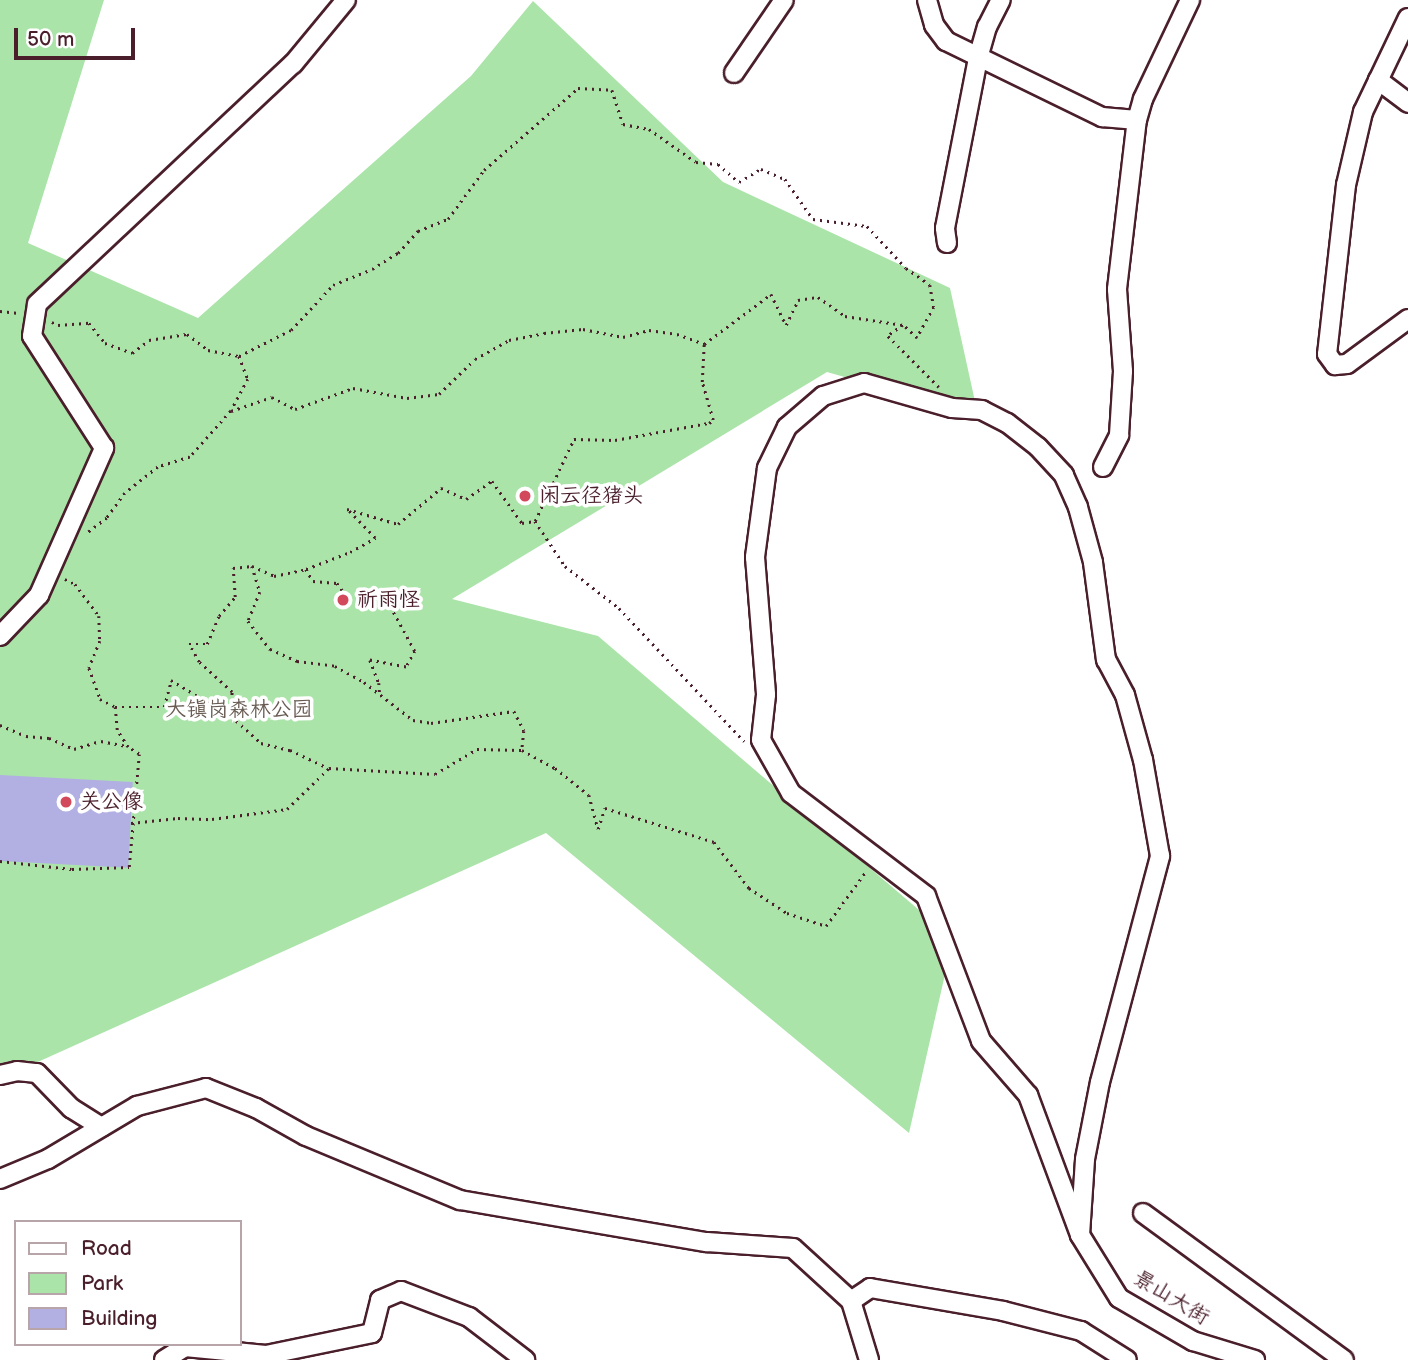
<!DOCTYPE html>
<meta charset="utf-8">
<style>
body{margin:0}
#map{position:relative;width:1408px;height:1360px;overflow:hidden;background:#fff;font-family:"Balsamiq Sans","LXGW WenKai TC",sans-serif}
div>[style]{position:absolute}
.green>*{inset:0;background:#aae4a9}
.building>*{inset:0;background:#b2b0e2;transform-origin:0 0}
.path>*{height:2.5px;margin-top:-1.25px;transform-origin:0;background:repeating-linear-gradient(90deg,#4a1f2b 0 2px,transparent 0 7px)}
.roads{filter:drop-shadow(2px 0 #4a1f2b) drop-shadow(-2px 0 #4a1f2b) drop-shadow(0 2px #4a1f2b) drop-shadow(0 -2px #4a1f2b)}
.minor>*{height:18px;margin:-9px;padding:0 9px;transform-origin:9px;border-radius:9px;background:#fff}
.dots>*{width:19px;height:19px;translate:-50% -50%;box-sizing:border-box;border:4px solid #fff;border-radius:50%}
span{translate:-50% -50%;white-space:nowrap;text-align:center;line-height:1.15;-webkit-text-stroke:7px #fff;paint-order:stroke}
.poi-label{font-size:21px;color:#4a1f2b}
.left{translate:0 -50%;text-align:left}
.park-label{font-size:21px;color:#675a51}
.street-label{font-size:21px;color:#4a1f2b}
.legend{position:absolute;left:14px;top:1220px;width:228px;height:126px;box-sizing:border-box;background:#fff;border:2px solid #b7a5aa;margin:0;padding:9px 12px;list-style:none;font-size:21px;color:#4a1f2b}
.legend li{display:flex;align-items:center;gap:14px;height:35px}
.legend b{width:35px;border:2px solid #b7a5aa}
.scale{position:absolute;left:14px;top:28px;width:121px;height:32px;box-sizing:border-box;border:4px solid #4a1f2b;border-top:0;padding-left:9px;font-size:21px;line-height:24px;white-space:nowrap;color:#4a1f2b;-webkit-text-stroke:5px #fff;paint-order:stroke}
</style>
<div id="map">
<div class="green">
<i style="clip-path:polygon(0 0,104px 0,28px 243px,198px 318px,471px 76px,533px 1px,723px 182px,950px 288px,978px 415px,827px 372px,452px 599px,598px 636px,953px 939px,909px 1133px,546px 833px,0 1079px)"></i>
</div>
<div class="building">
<i style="left:0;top:775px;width:133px;height:86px;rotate:3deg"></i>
</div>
<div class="path">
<i style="left:0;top:311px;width:19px;rotate:6deg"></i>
<i style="left:52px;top:322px;width:7px;rotate:27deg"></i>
<i style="left:58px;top:325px;width:31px;rotate:-4deg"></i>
<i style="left:89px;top:323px;width:26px;rotate:51deg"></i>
<i style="left:105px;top:343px;width:29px;rotate:20deg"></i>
<i style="left:132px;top:353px;width:21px;rotate:-37deg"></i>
<i style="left:149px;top:340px;width:38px;rotate:-9deg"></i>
<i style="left:187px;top:334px;width:26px;rotate:37deg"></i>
<i style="left:208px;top:350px;width:32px;rotate:11deg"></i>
<i style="left:239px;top:356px;width:25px;rotate:69deg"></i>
<i style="left:248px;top:379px;width:36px;rotate:118deg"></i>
<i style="left:231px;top:411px;width:62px;rotate:131.7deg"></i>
<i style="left:190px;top:457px;width:34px;rotate:163deg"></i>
<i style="left:158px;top:467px;width:42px;rotate:141.8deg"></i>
<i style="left:125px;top:493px;width:31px;rotate:126deg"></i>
<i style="left:107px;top:518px;width:26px;rotate:143deg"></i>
<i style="left:239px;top:356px;width:58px;rotate:-26.6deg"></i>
<i style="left:291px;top:330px;width:62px;rotate:-47deg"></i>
<i style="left:333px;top:285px;width:42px;rotate:-22.3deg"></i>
<i style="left:372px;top:269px;width:31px;rotate:-32deg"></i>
<i style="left:398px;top:253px;width:30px;rotate:-48deg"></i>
<i style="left:418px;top:231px;width:32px;rotate:-22deg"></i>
<i style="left:448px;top:219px;width:61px;rotate:-53.7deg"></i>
<i style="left:484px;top:170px;width:125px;rotate:-41.1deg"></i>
<i style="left:578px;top:88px;width:34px;rotate:3deg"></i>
<i style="left:612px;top:90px;width:36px;rotate:72deg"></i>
<i style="left:623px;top:124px;width:26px;rotate:11deg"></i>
<i style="left:649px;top:129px;width:57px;rotate:35.1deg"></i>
<i style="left:696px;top:162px;width:22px;rotate:5deg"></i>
<i style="left:718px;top:164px;width:28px;rotate:41deg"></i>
<i style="left:739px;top:182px;width:26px;rotate:-31deg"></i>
<i style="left:761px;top:169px;width:26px;rotate:23deg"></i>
<i style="left:785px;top:179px;width:49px;rotate:55deg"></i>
<i style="left:813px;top:219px;width:54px;rotate:7.4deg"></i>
<i style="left:867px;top:226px;width:57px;rotate:47.1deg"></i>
<i style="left:906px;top:268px;width:29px;rotate:35deg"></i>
<i style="left:930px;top:285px;width:22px;rotate:80deg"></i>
<i style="left:934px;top:307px;width:35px;rotate:119deg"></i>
<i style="left:917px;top:338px;width:19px;rotate:-137deg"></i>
<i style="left:231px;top:411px;width:43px;rotate:-18.9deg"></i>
<i style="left:272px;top:397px;width:26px;rotate:28deg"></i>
<i style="left:295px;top:409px;width:62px;rotate:-19.9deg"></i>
<i style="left:353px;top:388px;width:55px;rotate:10.5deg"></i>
<i style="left:407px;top:398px;width:32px;rotate:-7deg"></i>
<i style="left:439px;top:394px;width:50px;rotate:-44.2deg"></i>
<i style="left:475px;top:359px;width:39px;rotate:-29deg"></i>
<i style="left:509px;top:340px;width:36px;rotate:-11deg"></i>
<i style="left:544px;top:333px;width:39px;rotate:-6deg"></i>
<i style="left:583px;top:329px;width:41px;rotate:11.3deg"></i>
<i style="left:623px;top:337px;width:27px;rotate:-15deg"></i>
<i style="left:649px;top:330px;width:28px;rotate:8deg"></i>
<i style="left:677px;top:334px;width:29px;rotate:20deg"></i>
<i style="left:535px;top:521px;width:54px;rotate:56.3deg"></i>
<i style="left:565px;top:566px;width:68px;rotate:37.9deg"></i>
<i style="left:619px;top:608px;width:183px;rotate:46.8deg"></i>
<i style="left:252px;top:566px;width:27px;rotate:73deg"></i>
<i style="left:260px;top:592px;width:31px;rotate:112deg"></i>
<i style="left:248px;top:621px;width:36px;rotate:52deg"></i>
<i style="left:270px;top:649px;width:30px;rotate:24deg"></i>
<i style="left:297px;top:661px;width:38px;rotate:7deg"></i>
<i style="left:335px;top:666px;width:33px;rotate:29deg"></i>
<i style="left:364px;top:682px;width:62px;rotate:37.8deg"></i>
<i style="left:413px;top:720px;width:18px;rotate:9deg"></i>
<i style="left:431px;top:723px;width:84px;rotate:-8.2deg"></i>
<i style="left:514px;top:711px;width:22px;rotate:63deg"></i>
<i style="left:524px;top:731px;width:19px;rotate:96deg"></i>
<i style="left:306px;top:569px;width:14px;rotate:60deg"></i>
<i style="left:313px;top:581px;width:24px;rotate:5deg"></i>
<i style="left:337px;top:583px;width:22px;rotate:54deg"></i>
<i style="left:350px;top:601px;width:37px;rotate:-2deg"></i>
<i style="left:387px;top:600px;width:58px;rotate:61.2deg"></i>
<i style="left:415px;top:651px;width:18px;rotate:119deg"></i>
<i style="left:406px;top:667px;width:37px;rotate:-169deg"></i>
<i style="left:370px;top:660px;width:25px;rotate:69deg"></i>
<i style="left:379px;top:683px;width:13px;rotate:86deg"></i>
<i style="left:65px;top:579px;width:11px;rotate:27deg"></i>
<i style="left:75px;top:584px;width:40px;rotate:53deg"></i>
<i style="left:99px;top:616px;width:25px;rotate:88deg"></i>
<i style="left:100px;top:641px;width:29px;rotate:112deg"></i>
<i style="left:89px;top:668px;width:33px;rotate:70deg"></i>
<i style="left:100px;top:699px;width:16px;rotate:27deg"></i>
<i style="left:231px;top:716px;width:40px;rotate:42deg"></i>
<i style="left:261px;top:743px;width:30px;rotate:14deg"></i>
<i style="left:290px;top:750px;width:42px;rotate:25.3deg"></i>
<i style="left:0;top:725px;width:28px;rotate:23deg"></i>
<i style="left:26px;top:736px;width:23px;rotate:5deg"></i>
<i style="left:49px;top:738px;width:27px;rotate:24deg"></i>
<i style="left:74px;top:749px;width:28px;rotate:-17deg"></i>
<i style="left:101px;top:741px;width:26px;rotate:11deg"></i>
<i style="left:131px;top:823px;width:47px;rotate:-6.1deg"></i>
<i style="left:178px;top:818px;width:34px;rotate:2deg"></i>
<i style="left:212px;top:819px;width:76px;rotate:-7.6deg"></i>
<i style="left:287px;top:809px;width:59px;rotate:-44.3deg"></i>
<i style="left:329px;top:768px;width:106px;rotate:3.2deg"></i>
<i style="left:435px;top:774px;width:49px;rotate:-30.8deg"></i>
<i style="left:477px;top:749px;width:45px;rotate:1.3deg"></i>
<i style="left:522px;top:750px;width:38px;rotate:29deg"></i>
<i style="left:555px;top:768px;width:43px;rotate:38.5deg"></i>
<i style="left:589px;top:795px;width:35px;rotate:75deg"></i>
<i style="left:598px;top:829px;width:22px;rotate:-72deg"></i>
<i style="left:605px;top:808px;width:114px;rotate:17.3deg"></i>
<i style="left:714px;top:842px;width:58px;rotate:52.7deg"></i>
<i style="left:749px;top:888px;width:45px;rotate:33.3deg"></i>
<i style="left:787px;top:913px;width:41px;rotate:18.4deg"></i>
<i style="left:826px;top:926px;width:69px;rotate:-53.8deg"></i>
<i style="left:0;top:861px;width:72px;rotate:6.3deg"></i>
<i style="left:72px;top:869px;width:57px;rotate:-2deg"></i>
<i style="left:129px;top:867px;width:113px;rotate:-84.9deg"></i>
<i style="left:139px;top:754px;width:13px;rotate:-148deg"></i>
<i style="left:128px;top:747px;width:20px;rotate:-123deg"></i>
<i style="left:117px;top:730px;width:23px;rotate:-95deg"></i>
<i style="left:115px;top:707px;width:49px"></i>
<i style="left:164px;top:707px;width:28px;rotate:-75deg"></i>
<i style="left:171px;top:680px;width:70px;rotate:31deg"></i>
<i style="left:231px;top:716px;width:24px;rotate:-88deg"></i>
<i style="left:232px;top:692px;width:45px;rotate:-137.7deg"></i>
<i style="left:199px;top:662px;width:21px;rotate:-119deg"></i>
<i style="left:189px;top:644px;width:18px"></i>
<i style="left:207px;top:644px;width:30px;rotate:-67deg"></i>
<i style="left:219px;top:616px;width:25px;rotate:-50deg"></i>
<i style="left:235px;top:597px;width:29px;rotate:-94deg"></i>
<i style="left:233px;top:568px;width:19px;rotate:-6deg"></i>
<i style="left:252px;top:566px;width:24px;rotate:24deg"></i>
<i style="left:274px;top:576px;width:33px;rotate:-12deg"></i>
<i style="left:306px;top:569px;width:47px;rotate:-21.1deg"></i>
<i style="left:350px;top:552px;width:29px;rotate:-29deg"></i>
<i style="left:375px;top:538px;width:40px;rotate:-134deg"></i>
<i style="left:347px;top:509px;width:53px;rotate:16.4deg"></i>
<i style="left:398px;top:524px;width:56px;rotate:-39.9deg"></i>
<i style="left:441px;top:488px;width:27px;rotate:24deg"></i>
<i style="left:466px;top:499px;width:32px;rotate:-35deg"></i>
<i style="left:492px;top:481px;width:52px;rotate:54.5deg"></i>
<i style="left:522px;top:523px;width:13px;rotate:-9deg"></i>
<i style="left:535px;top:521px;width:91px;rotate:-64.6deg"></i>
<i style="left:574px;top:439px;width:41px;rotate:1.4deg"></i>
<i style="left:615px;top:440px;width:96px;rotate:-10.3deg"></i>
<i style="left:709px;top:423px;width:5px;rotate:-37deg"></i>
<i style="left:713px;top:420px;width:40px;rotate:-106deg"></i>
<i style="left:702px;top:382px;width:38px;rotate:-87deg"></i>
<i style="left:704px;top:344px;width:84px;rotate:-36.7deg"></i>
<i style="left:771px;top:294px;width:34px;rotate:64deg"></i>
<i style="left:786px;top:325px;width:28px;rotate:-64deg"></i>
<i style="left:798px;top:300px;width:20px;rotate:-9deg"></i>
<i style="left:818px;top:297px;width:33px;rotate:35deg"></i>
<i style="left:845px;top:316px;width:59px;rotate:8.8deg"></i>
<i style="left:903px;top:325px;width:19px;rotate:144deg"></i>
<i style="left:888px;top:336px;width:72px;rotate:45deg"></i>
</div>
<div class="roads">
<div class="minor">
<i style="left:927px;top:0;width:26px;rotate:74deg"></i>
<i style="left:934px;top:25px;width:20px;rotate:53deg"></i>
<i style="left:946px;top:41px;width:174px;rotate:26deg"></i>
<i style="left:1102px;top:117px;width:35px;rotate:5deg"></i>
<i style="left:1408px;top:18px;width:104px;rotate:115.6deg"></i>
<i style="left:1363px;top:112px;width:75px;rotate:103.1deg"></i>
<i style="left:1346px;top:185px;width:170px;rotate:96.4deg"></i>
<i style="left:1327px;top:354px;width:14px;rotate:54deg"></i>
<i style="left:1335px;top:365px;width:12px;rotate:-5deg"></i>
<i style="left:1347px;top:364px;width:76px;rotate:-36.4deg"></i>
<i style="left:734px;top:73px;width:88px;rotate:-55.6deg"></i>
<i style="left:1378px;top:80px;width:38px;rotate:37deg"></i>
<i style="left:947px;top:243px;width:15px;rotate:-98deg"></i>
<i style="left:945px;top:228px;width:173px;rotate:-79deg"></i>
<i style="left:978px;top:58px;width:32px;rotate:-74deg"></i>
<i style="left:987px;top:27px;width:30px;rotate:-63deg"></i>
<i style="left:1103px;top:467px;width:36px;rotate:-63deg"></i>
<i style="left:1119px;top:435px;width:64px;rotate:-86.4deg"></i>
<i style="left:1123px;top:371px;width:82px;rotate:-94.2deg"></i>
<i style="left:1117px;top:289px;width:170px;rotate:-83.3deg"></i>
<i style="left:1137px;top:120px;width:22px;rotate:-74deg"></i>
<i style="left:1143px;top:99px;width:110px;rotate:-64.6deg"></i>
<i style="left:0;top:636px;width:57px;rotate:-46.4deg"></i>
<i style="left:39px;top:595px;width:161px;rotate:-66.1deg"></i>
<i style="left:104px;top:448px;width:133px;rotate:-122.7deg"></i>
<i style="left:32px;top:336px;width:32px;rotate:-81deg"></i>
<i style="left:37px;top:304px;width:351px;rotate:-43.2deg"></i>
<i style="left:293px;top:64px;width:83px;rotate:-50.4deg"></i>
<i style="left:0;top:1075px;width:17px;rotate:-13deg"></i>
<i style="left:17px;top:1071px;width:20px;rotate:6deg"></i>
<i style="left:37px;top:1073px;width:49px;rotate:45.8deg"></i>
<i style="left:71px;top:1108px;width:36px;rotate:32deg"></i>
<i style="left:0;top:1179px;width:52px;rotate:-22.6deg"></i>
<i style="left:48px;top:1159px;width:104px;rotate:-30.8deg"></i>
<i style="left:137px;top:1106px;width:71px;rotate:-14.6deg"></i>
<i style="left:206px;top:1088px;width:54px;rotate:21.8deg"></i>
<i style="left:256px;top:1108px;width:57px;rotate:29.2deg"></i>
<i style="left:306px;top:1136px;width:167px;rotate:22.6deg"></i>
<i style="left:460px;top:1200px;width:251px;rotate:9.7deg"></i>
<i style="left:707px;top:1242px;width:86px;rotate:4deg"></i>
<i style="left:793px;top:1248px;width:79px;rotate:42.4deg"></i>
<i style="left:851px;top:1301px;width:62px;rotate:73deg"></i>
<i style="left:1143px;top:1213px;width:249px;rotate:36.2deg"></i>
<i style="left:1080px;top:1235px;width:76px;rotate:-86.2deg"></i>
<i style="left:1085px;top:1159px;width:78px;rotate:-79deg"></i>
<i style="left:1100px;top:1082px;width:234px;rotate:-75.1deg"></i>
<i style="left:1160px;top:856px;width:97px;rotate:-100deg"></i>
<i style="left:1143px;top:760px;width:67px;rotate:-105.5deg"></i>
<i style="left:1125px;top:695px;width:40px;rotate:-118deg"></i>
<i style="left:1106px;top:660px;width:99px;rotate:-97.6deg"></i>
<i style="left:1093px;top:562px;width:57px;rotate:-105.3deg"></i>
<i style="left:1078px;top:507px;width:35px;rotate:-114deg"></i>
<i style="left:1064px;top:475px;width:38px;rotate:-133deg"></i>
<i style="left:1038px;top:447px;width:39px;rotate:-142deg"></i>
<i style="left:1007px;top:423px;width:28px;rotate:-153deg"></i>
<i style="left:982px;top:410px;width:30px;rotate:-176deg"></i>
<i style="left:952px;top:408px;width:91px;rotate:-164.1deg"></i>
<i style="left:864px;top:383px;width:43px;rotate:162.4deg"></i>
<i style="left:823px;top:396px;width:48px;rotate:139.3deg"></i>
<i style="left:787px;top:427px;width:46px;rotate:116deg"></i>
<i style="left:767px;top:468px;width:90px;rotate:97.7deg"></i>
<i style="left:755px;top:557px;width:138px;rotate:85.4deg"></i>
<i style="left:766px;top:695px;width:45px;rotate:96.3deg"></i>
<i style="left:761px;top:740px;width:61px;rotate:60.5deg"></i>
<i style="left:791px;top:793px;width:170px;rotate:37.3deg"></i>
<i style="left:926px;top:896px;width:155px;rotate:69.2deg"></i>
<i style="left:981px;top:1041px;width:72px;rotate:49deg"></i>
<i style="left:1028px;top:1095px;width:149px;rotate:69.6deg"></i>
<i style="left:1080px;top:1235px;width:74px;rotate:58.2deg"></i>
<i style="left:1119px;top:1298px;width:86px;rotate:30.2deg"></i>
<i style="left:1193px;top:1341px;width:65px;rotate:17deg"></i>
<i style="left:851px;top:1301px;width:23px;rotate:-34deg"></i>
<i style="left:870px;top:1288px;width:135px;rotate:9.8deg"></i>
<i style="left:1003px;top:1311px;width:81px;rotate:14.4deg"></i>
<i style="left:1081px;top:1331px;width:54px;rotate:32.2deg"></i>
<i style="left:164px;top:1360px;width:25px;rotate:-32deg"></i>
<i style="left:185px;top:1347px;width:81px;rotate:5.6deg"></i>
<i style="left:266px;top:1355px;width:108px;rotate:-11.7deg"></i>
<i style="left:372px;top:1333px;width:34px;rotate:-76deg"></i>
<i style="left:380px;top:1300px;width:23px;rotate:-23deg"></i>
<i style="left:401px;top:1291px;width:73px;rotate:20.9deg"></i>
<i style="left:469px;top:1317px;width:71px;rotate:37.5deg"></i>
</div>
</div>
<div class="dots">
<i style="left:525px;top:496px;background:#d1495b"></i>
<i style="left:343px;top:600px;background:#d1495b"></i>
<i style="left:66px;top:802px;background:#d1495b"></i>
</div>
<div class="poi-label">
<span class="left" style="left:539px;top:496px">闲云径猪头</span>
<span class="left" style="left:357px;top:600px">祈雨怪</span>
<span class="left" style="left:80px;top:802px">关公像</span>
</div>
<div class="park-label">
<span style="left:239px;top:710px">大镇岗森林公园</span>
</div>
<div class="street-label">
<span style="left:1171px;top:1298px;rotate:31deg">景山大街</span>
</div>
<ul class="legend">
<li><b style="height:9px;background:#fff"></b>Road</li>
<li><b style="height:19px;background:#aae4a9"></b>Park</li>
<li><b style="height:19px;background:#b2b0e2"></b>Building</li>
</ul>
<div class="scale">50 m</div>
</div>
